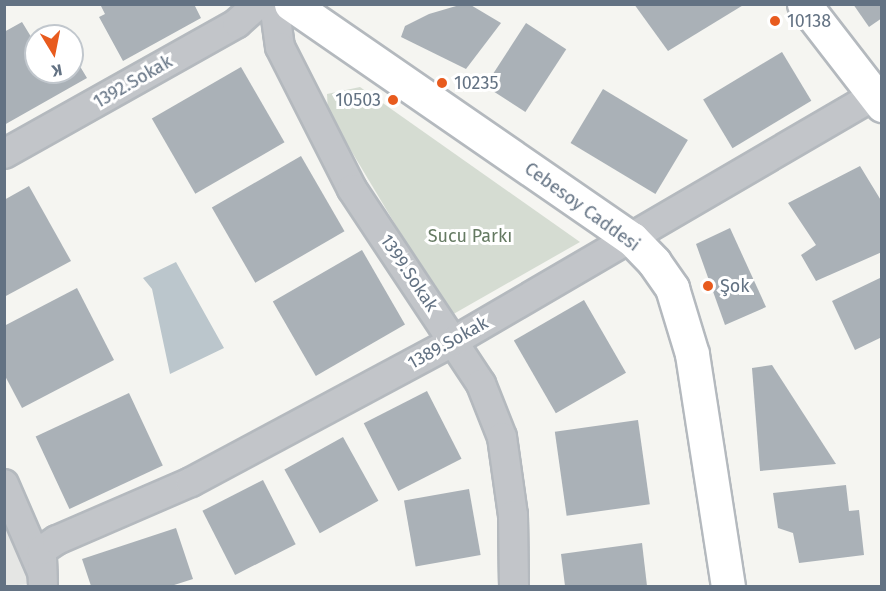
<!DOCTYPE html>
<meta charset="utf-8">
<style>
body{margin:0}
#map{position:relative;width:886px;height:591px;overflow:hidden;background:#f5f5f1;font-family:"Fira Sans",sans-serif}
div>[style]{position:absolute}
.built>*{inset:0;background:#e5e6e4}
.green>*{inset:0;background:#d5dcd2}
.water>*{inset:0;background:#bbc6cc}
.building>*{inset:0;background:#aab1b7;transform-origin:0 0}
.roads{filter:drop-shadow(2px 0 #b4b9be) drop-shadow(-2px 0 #b4b9be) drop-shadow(0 2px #b4b9be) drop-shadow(0 -2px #b4b9be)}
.street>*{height:28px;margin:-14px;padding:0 14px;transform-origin:14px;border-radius:14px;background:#c2c5c9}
.secondary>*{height:33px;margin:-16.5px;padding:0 16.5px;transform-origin:16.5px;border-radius:16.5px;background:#fff}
.dots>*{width:16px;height:16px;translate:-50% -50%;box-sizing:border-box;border:3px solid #fff;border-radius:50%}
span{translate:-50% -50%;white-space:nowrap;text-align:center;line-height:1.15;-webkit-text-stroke:6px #fff;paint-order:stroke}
.poi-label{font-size:18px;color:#637283}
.left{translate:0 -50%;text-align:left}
.right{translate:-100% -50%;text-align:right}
.street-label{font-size:18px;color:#637283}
.park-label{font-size:18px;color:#657a62}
.frame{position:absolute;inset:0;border:6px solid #637283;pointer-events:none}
.north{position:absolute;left:24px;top:24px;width:60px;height:60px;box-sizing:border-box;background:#fff;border:2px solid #c1c7cd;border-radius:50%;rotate:170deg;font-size:16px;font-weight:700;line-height:24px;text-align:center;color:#637283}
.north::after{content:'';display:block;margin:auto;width:21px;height:27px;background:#e85b1e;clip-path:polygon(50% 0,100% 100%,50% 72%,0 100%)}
</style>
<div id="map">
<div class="built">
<i style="clip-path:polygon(4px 524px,30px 584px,5px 586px)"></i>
</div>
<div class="green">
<i style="clip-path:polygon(360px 87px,580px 242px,450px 316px,328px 112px,327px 94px)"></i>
</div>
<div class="water">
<i style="clip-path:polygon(176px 262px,224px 348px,170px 374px,152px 289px,143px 278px)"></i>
</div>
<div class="building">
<i style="clip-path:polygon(100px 4px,194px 4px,201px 18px,123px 61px,99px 17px,105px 14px)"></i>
<i style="clip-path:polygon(463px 4px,469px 4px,501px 23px,466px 69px,401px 37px,405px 26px,429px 14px)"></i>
<i style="clip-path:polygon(634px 4px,745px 4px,668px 51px)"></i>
<i style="clip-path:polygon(853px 4px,882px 4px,882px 18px,869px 27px)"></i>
<i style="clip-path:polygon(22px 22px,33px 40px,36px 39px,36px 72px,72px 72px,72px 53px,87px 78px,4px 125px,4px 32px)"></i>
<i style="left:526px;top:23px;width:48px;height:75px;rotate:33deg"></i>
<i style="clip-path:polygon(57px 27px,63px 36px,41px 36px)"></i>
<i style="left:782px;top:52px;width:57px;height:92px;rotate:59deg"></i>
<i style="left:241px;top:67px;width:87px;height:103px;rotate:60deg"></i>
<i style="left:603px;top:89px;width:99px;height:63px;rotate:31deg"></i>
<i style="left:301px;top:156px;width:87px;height:103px;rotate:60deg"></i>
<i style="clip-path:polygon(860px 166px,882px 202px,882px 252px,816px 281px,801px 255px,816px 245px,788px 203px)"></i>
<i style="clip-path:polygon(29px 186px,71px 261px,4px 297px,4px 200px)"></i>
<i style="clip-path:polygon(730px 228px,766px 307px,725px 325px,696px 244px)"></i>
<i style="left:362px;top:250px;width:86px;height:103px;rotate:60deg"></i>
<i style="clip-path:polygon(882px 277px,882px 337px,855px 350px,832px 301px)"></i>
<i style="clip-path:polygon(77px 288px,114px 360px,22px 408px,4px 374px,4px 326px)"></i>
<i style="left:584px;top:300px;width:84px;height:81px;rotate:60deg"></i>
<i style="clip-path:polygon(772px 365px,836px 464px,760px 471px,752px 368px)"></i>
<i style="left:427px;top:391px;width:76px;height:71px;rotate:63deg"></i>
<i style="left:129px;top:393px;width:80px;height:103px;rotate:65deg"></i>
<i style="left:638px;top:420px;width:85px;height:84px;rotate:82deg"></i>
<i style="left:343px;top:437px;width:73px;height:67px;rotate:61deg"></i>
<i style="left:263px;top:480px;width:72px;height:68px;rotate:63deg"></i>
<i style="clip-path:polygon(846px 485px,849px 511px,859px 510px,864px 555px,799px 563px,793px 533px,778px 528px,773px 493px)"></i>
<i style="left:469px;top:489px;width:67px;height:66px;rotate:80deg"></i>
<i style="clip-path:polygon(176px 528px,193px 579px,171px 586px,91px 586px,82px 559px)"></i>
<i style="clip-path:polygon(642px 543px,647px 586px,565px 586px,561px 554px)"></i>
</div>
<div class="roads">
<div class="street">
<i style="left:274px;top:4px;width:43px;rotate:82.1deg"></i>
<i style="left:280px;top:47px;width:159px;rotate:63.1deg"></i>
<i style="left:352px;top:189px;width:234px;rotate:56.5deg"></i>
<i style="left:481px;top:384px;width:57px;rotate:68.4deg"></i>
<i style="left:502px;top:437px;width:79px;rotate:82deg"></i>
<i style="left:513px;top:515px;width:71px;rotate:89.2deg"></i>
<i style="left:4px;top:154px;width:267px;rotate:-29.3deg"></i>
<i style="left:237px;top:23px;width:28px;rotate:-42deg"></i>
<i style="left:4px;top:484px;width:96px;rotate:66.6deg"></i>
<i style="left:43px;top:586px;width:36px;rotate:-92deg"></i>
<i style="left:42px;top:550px;width:18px;rotate:-34deg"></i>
<i style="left:57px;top:540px;width:146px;rotate:-23.4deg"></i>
<i style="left:191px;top:482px;width:298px;rotate:-28.2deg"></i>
<i style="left:454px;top:341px;width:486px;rotate:-30.3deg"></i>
</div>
<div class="secondary">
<i style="left:291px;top:4px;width:414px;rotate:34.6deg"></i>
<i style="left:632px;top:239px;width:32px;rotate:46deg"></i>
<i style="left:654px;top:262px;width:32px;rotate:55deg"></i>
<i style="left:672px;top:288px;width:69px;rotate:73.1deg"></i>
<i style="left:692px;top:354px;width:235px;rotate:81.2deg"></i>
<i style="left:804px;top:4px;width:128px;rotate:52.3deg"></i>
</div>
</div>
<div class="dots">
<i style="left:775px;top:21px;background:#e85b1e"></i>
<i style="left:442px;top:83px;background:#e85b1e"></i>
<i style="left:393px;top:100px;background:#e85b1e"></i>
<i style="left:708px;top:286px;background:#e85b1e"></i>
</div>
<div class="poi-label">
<span class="left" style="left:787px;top:21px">10138</span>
<span class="left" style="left:454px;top:83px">10235</span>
<span class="right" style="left:381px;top:100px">10503</span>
<span class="left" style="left:720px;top:286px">Şok</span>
</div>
<div class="street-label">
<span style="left:133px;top:82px;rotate:-30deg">1392.Sokak</span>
<span style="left:582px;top:207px;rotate:36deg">Cebesoy Caddesi</span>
<span style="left:409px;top:273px;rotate:56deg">1399.Sokak</span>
<span style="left:448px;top:343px;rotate:-29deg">1389.Sokak</span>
</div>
<div class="park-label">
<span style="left:470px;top:236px">Sucu Parkı</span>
</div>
<div class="frame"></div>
<div class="north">K</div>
</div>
